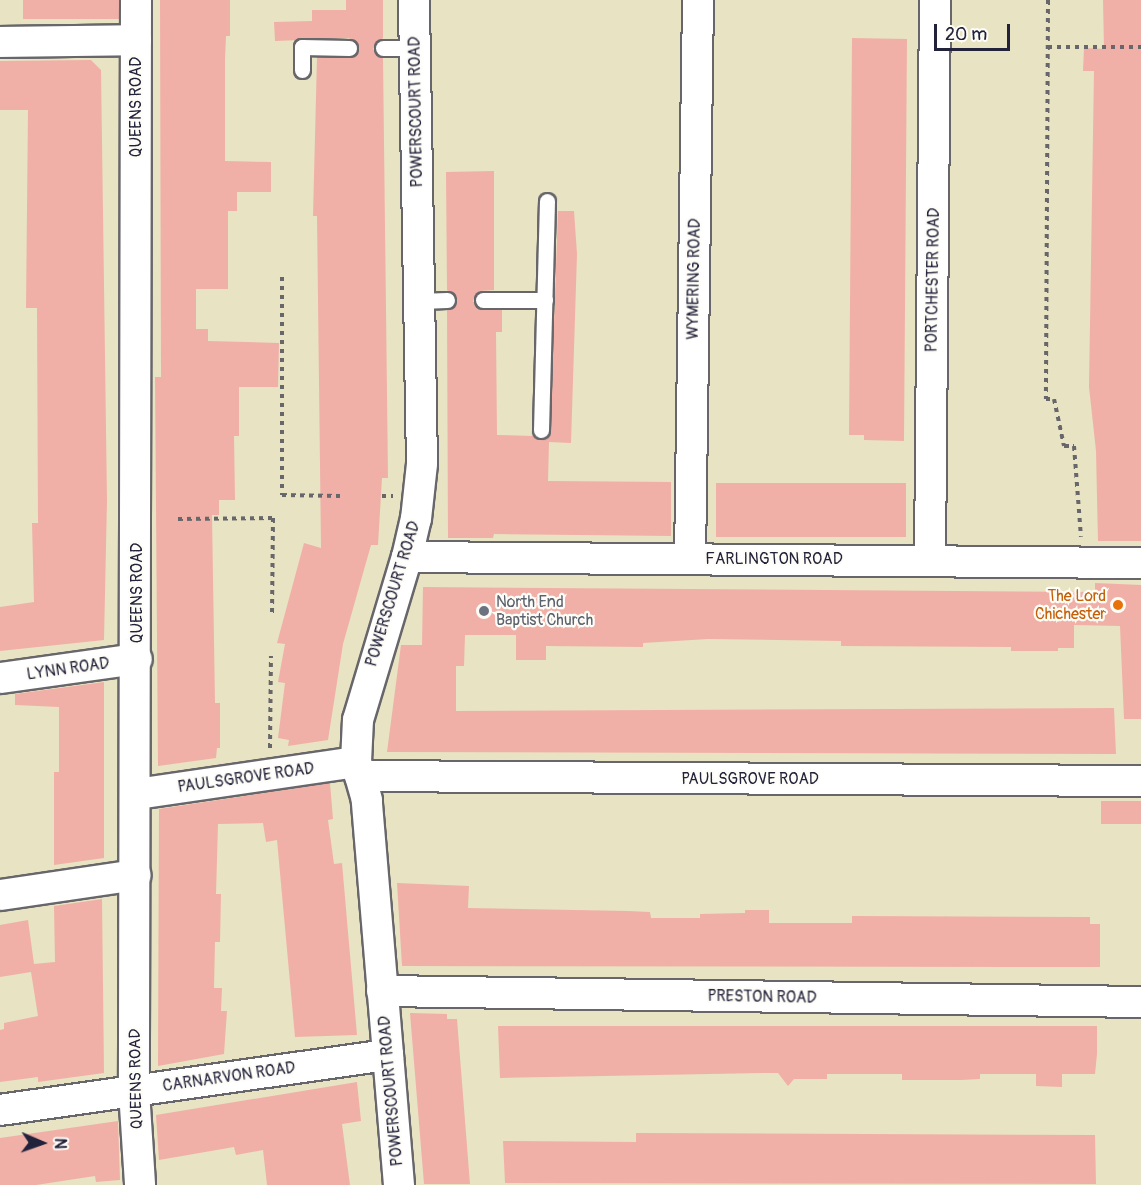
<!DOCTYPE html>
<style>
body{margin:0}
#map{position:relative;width:1141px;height:1185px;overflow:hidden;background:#e8e3c2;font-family:Pangolin,sans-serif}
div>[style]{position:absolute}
.building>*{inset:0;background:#f0b0a7;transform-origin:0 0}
.path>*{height:4px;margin-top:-2px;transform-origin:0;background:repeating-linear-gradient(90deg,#67666a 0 4.5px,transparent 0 9px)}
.roads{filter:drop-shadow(2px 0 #67666a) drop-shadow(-2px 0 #67666a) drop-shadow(0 2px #67666a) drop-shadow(0 -2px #67666a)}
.service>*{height:15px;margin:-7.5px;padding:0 7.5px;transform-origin:7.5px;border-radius:7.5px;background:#fff}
.minor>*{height:30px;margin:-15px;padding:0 15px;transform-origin:15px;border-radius:15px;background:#fff}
.dots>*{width:16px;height:16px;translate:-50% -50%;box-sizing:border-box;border:3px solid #fdfcf7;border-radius:50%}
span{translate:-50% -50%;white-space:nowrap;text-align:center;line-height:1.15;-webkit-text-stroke:4.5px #fdfcf7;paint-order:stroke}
.street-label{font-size:16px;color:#22223b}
.food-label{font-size:16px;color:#c56008}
.right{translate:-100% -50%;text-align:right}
.worship-label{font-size:16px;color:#5b616d}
.left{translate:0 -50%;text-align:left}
.north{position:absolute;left:12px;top:1113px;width:60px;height:60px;-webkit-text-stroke:4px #fdfcf7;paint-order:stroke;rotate:92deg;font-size:16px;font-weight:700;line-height:24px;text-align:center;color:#22223b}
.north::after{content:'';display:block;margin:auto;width:21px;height:27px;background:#22223b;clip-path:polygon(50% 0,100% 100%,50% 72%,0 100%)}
.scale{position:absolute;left:934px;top:24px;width:76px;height:27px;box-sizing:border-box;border:3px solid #22223b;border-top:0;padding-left:8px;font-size:18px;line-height:21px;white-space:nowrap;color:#22223b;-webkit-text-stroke:4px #fdfcf7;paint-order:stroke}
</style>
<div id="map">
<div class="building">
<i style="left:23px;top:0;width:96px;height:19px"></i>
<i style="clip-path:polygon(160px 0,230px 0,230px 36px,226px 36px,225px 59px,225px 161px,271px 162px,271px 192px,237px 192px,237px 211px,228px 211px,228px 289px,196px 289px,196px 329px,208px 329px,208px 341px,279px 343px,278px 387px,239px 387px,239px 436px,234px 436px,235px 500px,219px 500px,219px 515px,212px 515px,215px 703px,220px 703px,220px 748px,217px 748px,216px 758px,158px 766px,155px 377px,161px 377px)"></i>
<i style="clip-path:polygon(346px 0,383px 0,383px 38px,373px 49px,383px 58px,388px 478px,382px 478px,378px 545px,371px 545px,343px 644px,328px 740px,288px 746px,289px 740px,278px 738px,285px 683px,278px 682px,285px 644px,277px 643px,304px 543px,321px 548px,317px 216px,313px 216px,317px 57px,349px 58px,359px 48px,349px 38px,275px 41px,274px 22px,312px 21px,312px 10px,346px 10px)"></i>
<i style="clip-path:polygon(1103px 0,1141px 0,1141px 541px,1098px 541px,1096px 451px,1089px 387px,1094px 71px,1083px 71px,1084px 48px,1104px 49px)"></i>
<i style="clip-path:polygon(852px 38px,907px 39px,904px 441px,864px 440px,864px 435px,849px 435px)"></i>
<i style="clip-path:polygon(91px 60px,101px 70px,107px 500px,104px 640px,0 651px,0 607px,34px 602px,32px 523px,38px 523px,37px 308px,26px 308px,28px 110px,0 110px,0 61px)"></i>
<i style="clip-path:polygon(494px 171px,494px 290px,479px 291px,473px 301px,479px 309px,502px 310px,502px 332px,496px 332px,497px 435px,533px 436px,540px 440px,550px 436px,558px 211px,574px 211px,577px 254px,571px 443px,549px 442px,548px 481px,671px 482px,671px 536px,494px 534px,493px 538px,448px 538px,447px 310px,457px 300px,447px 290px,446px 172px)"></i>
<i style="left:716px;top:483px;width:190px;height:54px"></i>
<i style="clip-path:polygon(1095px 583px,1141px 585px,1141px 719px,1124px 719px,1120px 626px,1074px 625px,1074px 648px,1058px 648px,1058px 651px,1011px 651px,1011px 647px,841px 646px,841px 641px,708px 639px,643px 643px,643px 647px,546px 646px,546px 660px,516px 660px,516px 635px,465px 635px,464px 666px,456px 666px,456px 711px,1114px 708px,1116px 754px,387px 752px,401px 645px,422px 645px,423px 587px,1095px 592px)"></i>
<i style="clip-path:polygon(104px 682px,104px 858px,54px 865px,54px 772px,59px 772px,59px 707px,15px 705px,15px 694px)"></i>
<i style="clip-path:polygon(330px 783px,333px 819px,328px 820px,334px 864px,342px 863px,357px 1035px,295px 1037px,277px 840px,266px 842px,263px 823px,218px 824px,216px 894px,221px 894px,220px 942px,215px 942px,214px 988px,222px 988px,221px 1011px,227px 1011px,224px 1054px,158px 1066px,159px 809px)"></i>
<i style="left:1101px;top:801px;width:40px;height:23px"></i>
<i style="clip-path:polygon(397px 883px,469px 886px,468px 908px,628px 911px,650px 912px,651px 918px,700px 918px,700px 914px,745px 913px,745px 910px,769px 910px,769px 923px,852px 923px,852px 916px,1090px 917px,1090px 924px,1100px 924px,1100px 967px,402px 966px)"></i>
<i style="clip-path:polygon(102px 899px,104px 1073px,38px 1082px,38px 1077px,0 1082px,0 1030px,4px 1029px,4px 1023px,38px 1016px,31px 972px,0 977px,0 925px,28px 920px,34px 964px,55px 962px,54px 906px)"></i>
<i style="clip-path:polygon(410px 1013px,447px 1014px,447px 1019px,457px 1019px,470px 1184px,424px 1184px)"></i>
<i style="clip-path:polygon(498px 1026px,1097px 1026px,1097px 1054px,1095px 1074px,1062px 1074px,1062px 1087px,1036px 1086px,1036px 1074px,980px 1074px,980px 1079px,961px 1080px,902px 1080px,902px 1074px,827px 1074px,827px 1079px,794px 1079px,788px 1086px,778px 1073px,768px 1073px,500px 1078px)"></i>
<i style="clip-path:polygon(357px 1082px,361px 1121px,342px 1124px,350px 1185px,267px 1185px,263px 1150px,236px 1155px,234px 1147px,159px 1160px,156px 1115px)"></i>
<i style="clip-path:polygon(118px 1121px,120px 1180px,96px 1182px,95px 1176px,36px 1185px,0 1185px,0 1138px)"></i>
<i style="clip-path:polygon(636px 1133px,1095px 1135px,1096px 1184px,505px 1183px,503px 1141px,636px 1142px)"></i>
</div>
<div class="path">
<i style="left:1048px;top:0;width:399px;rotate:90.3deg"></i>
<i style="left:1046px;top:399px;width:8px"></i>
<i style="left:1054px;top:399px;width:48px;rotate:78deg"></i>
<i style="left:1064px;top:446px;width:10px"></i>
<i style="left:1074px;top:446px;width:91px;rotate:85.6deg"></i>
<i style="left:1048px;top:47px;width:93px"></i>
<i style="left:282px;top:277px;width:218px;rotate:90deg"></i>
<i style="left:282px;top:495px;width:58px;rotate:1deg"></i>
<i style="left:382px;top:496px;width:11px"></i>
<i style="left:178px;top:519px;width:95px;rotate:-0.6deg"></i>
<i style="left:273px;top:518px;width:95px;rotate:90.6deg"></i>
<i style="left:270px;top:748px;width:92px;rotate:-89.4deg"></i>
</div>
<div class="roads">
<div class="service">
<i style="left:383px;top:48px;width:32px"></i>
<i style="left:302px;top:70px;width:23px;rotate:-90deg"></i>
<i style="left:302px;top:47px;width:47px;rotate:1.2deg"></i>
<i style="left:483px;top:300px;width:62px"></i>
<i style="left:419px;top:301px;width:28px;rotate:-2deg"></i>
<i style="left:541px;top:430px;width:229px;rotate:-88.5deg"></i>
</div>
<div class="minor">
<i style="left:136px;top:0;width:1091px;rotate:90.11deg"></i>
<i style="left:134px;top:1091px;width:94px;rotate:86.3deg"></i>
<i style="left:0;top:42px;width:136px;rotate:-0.8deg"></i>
<i style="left:407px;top:557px;width:734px;rotate:0.47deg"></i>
<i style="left:690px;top:559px;width:559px;rotate:-89.18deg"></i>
<i style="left:930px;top:559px;width:559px;rotate:-89.49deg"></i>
<i style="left:0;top:678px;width:138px;rotate:-7.9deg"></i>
<i style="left:360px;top:776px;width:781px;rotate:0.37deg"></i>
<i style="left:137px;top:794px;width:221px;rotate:-8.3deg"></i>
<i style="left:0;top:895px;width:137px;rotate:-8.4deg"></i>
<i style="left:382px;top:991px;width:759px;rotate:0.83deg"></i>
<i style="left:0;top:1110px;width:392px;rotate:-8.1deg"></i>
<i style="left:399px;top:1185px;width:386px;rotate:-94.8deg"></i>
<i style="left:367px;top:800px;width:40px;rotate:-106deg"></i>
<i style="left:356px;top:762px;width:42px;rotate:-87.3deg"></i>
<i style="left:358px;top:720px;width:170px;rotate:-73.3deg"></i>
<i style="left:407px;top:557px;width:39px;rotate:-77deg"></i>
<i style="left:416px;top:519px;width:55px;rotate:-83.8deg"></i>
<i style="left:422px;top:464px;width:464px;rotate:-91deg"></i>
</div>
</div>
<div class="dots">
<i style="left:1118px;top:605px;background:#e8710a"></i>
<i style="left:484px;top:611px;background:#6b7280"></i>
</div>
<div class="street-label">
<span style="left:136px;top:107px;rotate:-90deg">QUEENS ROAD</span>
<span style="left:416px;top:112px;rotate:-91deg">POWERSCOURT ROAD</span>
<span style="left:694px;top:279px;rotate:-89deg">WYMERING ROAD</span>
<span style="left:933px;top:280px;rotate:-89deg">PORTCHESTER ROAD</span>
<span style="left:774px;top:559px">FARLINGTON ROAD</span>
<span style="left:137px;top:593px;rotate:-90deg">QUEENS ROAD</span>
<span style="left:393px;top:594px;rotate:-73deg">POWERSCOURT ROAD</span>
<span style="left:68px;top:669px;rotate:-8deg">LYNN ROAD</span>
<span style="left:246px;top:778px;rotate:-8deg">PAULSGROVE ROAD</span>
<span style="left:750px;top:779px">PAULSGROVE ROAD</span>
<span style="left:762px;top:997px;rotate:1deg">PRESTON ROAD</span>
<span style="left:229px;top:1077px;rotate:-8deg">CARNARVON ROAD</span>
<span style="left:136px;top:1079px;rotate:-91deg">QUEENS ROAD</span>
<span style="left:391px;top:1091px;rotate:-95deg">POWERSCOURT ROAD</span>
</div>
<div class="food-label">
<span class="right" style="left:1106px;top:605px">The Lord<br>Chichester</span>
</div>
<div class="worship-label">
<span class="left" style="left:496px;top:611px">North End<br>Baptist Church</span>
</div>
<div class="north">N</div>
<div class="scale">20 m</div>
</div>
